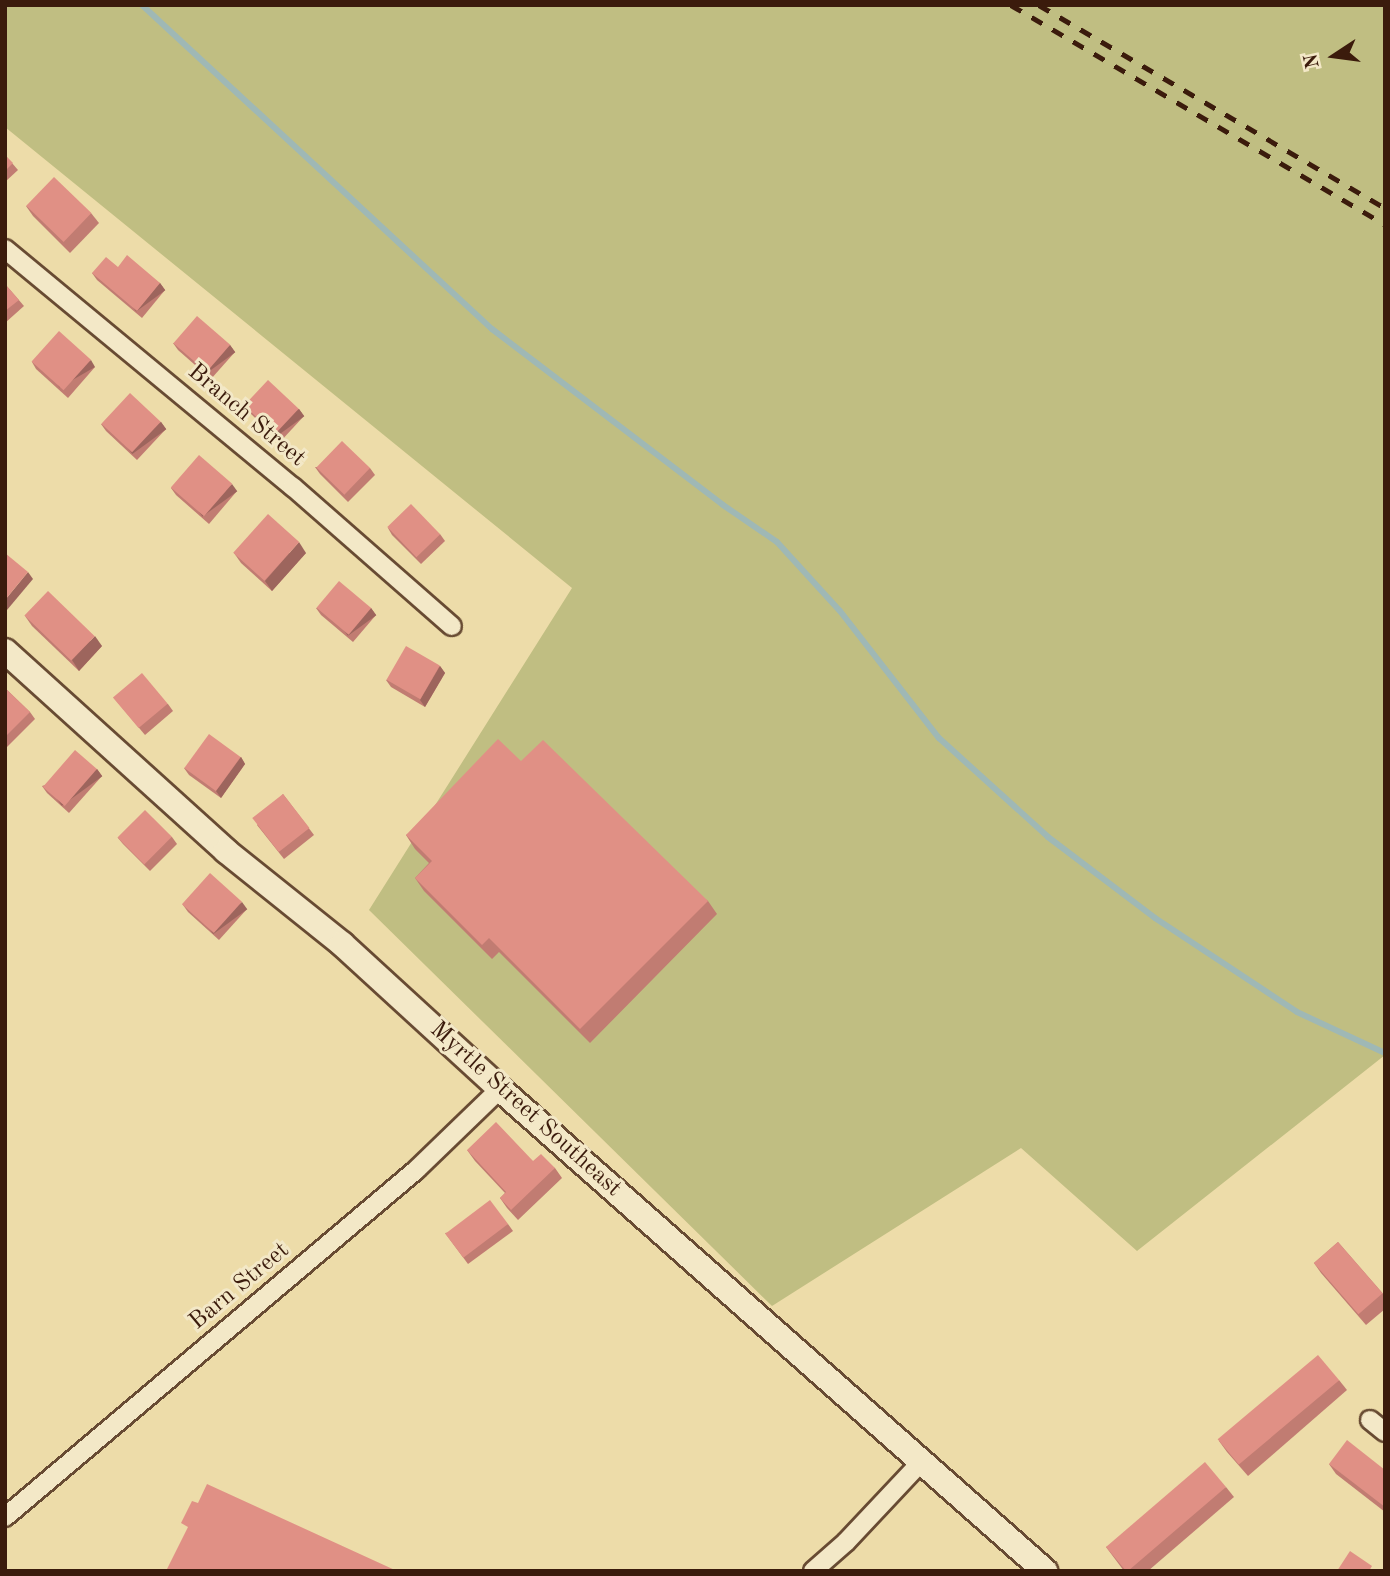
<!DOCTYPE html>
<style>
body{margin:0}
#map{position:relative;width:1390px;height:1576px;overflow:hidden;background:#eddca9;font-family:"Old Standard TT",serif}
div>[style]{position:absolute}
.green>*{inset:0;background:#c0be82}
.stream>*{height:6px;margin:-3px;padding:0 3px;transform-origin:3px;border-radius:3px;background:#9fb8b5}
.roads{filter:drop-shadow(2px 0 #684b33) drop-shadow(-2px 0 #684b33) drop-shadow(0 2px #684b33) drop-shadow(0 -2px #684b33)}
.street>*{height:18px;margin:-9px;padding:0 9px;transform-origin:9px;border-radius:9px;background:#f3e8c7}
.secondary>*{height:24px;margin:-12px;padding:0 12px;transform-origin:12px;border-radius:12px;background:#f3e8c7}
.rail>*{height:5px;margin-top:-2.5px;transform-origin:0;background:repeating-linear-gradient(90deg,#3b1b0c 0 12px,transparent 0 24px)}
.wall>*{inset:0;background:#c17c72}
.shaded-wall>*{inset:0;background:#9d655d;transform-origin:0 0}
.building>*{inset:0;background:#e09085;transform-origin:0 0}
span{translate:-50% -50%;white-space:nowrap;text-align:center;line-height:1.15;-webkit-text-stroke:6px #f3e8c7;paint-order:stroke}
.street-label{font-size:24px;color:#3b1b0c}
.frame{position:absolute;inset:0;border:7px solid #3b1b0c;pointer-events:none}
.north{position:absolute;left:1299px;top:21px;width:70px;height:70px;-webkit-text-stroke:5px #f3e8c7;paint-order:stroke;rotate:257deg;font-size:19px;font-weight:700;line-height:28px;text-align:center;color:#3b1b0c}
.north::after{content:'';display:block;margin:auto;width:24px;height:32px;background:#3b1b0c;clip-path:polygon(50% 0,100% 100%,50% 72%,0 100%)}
</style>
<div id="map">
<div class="green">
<i style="clip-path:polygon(5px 5px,1385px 5px,1385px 1055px,1137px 1251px,1021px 1148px,772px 1306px,369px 910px,572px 588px,5px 127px)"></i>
</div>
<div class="stream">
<i style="left:142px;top:5px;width:477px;rotate:42.8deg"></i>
<i style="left:492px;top:329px;width:290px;rotate:37.3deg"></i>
<i style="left:723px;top:505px;width:65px;rotate:34.4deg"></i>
<i style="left:777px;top:542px;width:93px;rotate:47.6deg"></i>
<i style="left:840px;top:611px;width:161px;rotate:52.1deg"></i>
<i style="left:939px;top:738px;width:147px;rotate:42.2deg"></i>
<i style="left:1048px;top:837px;width:134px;rotate:37.1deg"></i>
<i style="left:1155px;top:918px;width:170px;rotate:33.5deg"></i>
<i style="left:1297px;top:1012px;width:97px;rotate:25deg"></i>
</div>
<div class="roads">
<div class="street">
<i style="left:5px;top:249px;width:374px;rotate:39.6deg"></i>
<i style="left:293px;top:487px;width:211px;rotate:41.2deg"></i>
<i style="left:1370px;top:1420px;width:19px;rotate:39deg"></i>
<i style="left:5px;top:1517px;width:538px;rotate:-40.17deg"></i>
<i style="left:416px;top:1170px;width:117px;rotate:-44deg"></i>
<i style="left:813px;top:1571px;width:44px;rotate:-41.3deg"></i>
<i style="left:846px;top:1542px;width:111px;rotate:-46.8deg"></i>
</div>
<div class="secondary">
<i style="left:5px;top:651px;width:298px;rotate:42.1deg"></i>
<i style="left:226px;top:851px;width:149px;rotate:38.7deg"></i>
<i style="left:342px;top:944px;width:214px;rotate:42.5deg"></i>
<i style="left:500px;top:1089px;width:728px;rotate:41.49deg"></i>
</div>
</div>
<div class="rail">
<i style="left:1011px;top:5px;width:433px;rotate:30.4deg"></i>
<i style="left:1039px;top:5px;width:401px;rotate:30.4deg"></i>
</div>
<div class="wall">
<i style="clip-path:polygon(5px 155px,18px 170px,5px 182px)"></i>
<i style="clip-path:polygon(26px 206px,91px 213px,99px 223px,70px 253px,33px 216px)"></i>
<i style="clip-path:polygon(118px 267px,160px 283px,165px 290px,142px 318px,97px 280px,92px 273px)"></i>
<i style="clip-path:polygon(5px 284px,24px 306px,5px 323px)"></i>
<i style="clip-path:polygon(173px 343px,230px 345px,235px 352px,211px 379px,178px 350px)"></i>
<i style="clip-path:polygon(32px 362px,95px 367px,68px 398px,36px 369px)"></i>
<i style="clip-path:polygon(244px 406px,299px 409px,304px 416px,280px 442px,249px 412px)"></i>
<i style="clip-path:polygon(161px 422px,166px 429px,137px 460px,106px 431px,101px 424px)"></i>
<i style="clip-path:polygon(315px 467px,370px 468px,375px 475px,348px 502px,320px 474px)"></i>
<i style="clip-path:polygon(171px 488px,237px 491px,209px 524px,176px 495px)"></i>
<i style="clip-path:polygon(388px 528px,440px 534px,445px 541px,421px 564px,392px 535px)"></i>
<i style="clip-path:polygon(234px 553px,306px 553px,272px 591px,241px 563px)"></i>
<i style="clip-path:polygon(316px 608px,371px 608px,376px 615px,353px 642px,321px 615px)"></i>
<i style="clip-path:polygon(25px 616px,102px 646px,79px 671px,32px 626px)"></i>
<i style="clip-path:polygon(440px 666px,445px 673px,425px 707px,391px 687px,386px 680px)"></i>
<i style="clip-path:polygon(5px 688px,30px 712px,35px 719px,6px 748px,5px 747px)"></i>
<i style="clip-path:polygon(114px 698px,168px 704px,173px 711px,145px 735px)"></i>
<i style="clip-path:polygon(241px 757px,245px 764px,221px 798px,189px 775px,184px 768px)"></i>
<i style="clip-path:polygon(521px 761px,708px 901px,717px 914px,590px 1043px,499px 952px,492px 959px,424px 891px,415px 878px,429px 863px,415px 849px,406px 835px)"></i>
<i style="clip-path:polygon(97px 769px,102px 776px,69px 813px,47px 793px,42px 786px)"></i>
<i style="clip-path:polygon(283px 794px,314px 835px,284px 859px,257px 825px)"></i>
<i style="clip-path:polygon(172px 837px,177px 844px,150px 871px,123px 844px,118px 838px)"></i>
<i style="clip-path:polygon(183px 905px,247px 909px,219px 940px,188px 912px)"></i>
<i style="clip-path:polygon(467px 1150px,533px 1161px,555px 1168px,562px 1178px,518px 1220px,507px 1208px,500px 1198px,505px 1193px,475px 1161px)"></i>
<i style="clip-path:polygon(508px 1224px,513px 1231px,468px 1264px,445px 1233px)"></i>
<i style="clip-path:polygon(1338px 1242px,1385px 1296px,1385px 1309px,1366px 1325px,1321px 1273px,1314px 1263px)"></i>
<i style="clip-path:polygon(1339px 1380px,1347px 1390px,1248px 1476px,1227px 1452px,1219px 1441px)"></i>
<i style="clip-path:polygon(1329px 1464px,1385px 1470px,1385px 1512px,1336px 1474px)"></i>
<i style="clip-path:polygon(1226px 1487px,1234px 1497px,1148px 1571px,1124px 1571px,1106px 1547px)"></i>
</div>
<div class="shaded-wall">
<i style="left:160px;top:283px;width:9px;height:36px;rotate:54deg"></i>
<i style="left:230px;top:345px;width:9px;height:36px;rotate:54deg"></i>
<i style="left:91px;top:360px;width:8px;height:41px;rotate:60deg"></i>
<i style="left:299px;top:409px;width:9px;height:35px;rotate:54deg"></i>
<i style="left:161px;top:422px;width:9px;height:42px;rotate:54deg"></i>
<i style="left:232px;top:484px;width:9px;height:43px;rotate:54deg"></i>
<i style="clip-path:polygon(299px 542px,306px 553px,272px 591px,265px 581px)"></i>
<i style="clip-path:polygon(28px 572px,33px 579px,7px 610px,5px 607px,5px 600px)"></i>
<i style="left:371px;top:608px;width:9px;height:35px;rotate:54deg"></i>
<i style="clip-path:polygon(95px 636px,102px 646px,79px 671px,72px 660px)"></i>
<i style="clip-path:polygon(440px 666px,445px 673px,425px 707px,420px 700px)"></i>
<i style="clip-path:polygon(241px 757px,245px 764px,221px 798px,216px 791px)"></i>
<i style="left:97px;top:769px;width:9px;height:50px;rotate:54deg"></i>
<i style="left:242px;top:902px;width:9px;height:42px;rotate:54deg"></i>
</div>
<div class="building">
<i style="clip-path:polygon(5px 155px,13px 163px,5px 171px)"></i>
<i style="left:54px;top:177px;width:52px;height:40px;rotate:44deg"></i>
<i style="clip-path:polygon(127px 255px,160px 283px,137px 311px,92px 273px,106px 257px,118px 267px)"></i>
<i style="clip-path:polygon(5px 284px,19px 300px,5px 311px)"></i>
<i style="left:197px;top:316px;width:44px;height:36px;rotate:41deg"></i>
<i style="left:59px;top:331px;width:43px;height:41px;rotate:42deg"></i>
<i style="left:268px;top:380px;width:42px;height:35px;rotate:43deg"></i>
<i style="left:130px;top:393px;width:42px;height:42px;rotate:43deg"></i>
<i style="left:342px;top:441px;width:39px;height:37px;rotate:44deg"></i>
<i style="left:199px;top:455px;width:44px;height:43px;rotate:41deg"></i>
<i style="left:411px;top:504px;width:42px;height:33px;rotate:46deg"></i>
<i style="left:268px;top:514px;width:42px;height:52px;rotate:42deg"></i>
<i style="clip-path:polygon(5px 553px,28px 572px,5px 600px)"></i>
<i style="left:339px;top:581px;width:42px;height:35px;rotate:40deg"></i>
<i style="left:48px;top:591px;width:65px;height:34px;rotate:44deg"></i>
<i style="left:406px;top:646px;width:39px;height:39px;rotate:30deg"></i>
<i style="left:142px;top:673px;width:40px;height:38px;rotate:50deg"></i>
<i style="clip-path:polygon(5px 688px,30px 712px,5px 737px)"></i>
<i style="left:209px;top:734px;width:39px;height:42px;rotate:36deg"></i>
<i style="clip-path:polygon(498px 739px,521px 761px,543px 740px,708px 901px,580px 1029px,489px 938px,482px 945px,415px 878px,432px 861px,406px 835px)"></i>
<i style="left:75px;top:750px;width:29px;height:49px;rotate:41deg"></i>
<i style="left:283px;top:794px;width:43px;height:39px;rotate:52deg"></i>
<i style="left:145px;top:810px;width:38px;height:39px;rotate:45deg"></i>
<i style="left:210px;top:873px;width:43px;height:42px;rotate:42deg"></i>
<i style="clip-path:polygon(496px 1122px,533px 1161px,541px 1154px,555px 1168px,511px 1210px,500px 1198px,506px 1192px,467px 1150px)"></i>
<i style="left:490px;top:1200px;width:30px;height:56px;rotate:53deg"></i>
<i style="left:1338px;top:1242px;width:68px;height:32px;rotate:49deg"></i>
<i style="left:1318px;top:1355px;width:33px;height:131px;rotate:50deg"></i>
<i style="clip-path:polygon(1347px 1440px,1385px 1470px,1385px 1507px,1329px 1464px)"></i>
<i style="clip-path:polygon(1205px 1462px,1226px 1487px,1128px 1571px,1126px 1571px,1106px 1547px)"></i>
<i style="clip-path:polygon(207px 1484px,397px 1571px,166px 1571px,188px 1527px,181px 1523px,192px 1501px,198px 1503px)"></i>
<i style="clip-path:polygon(1350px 1551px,1372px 1566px,1369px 1571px,1337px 1571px)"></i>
</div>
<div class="street-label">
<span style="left:246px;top:416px;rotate:40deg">Branch Street</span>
<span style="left:525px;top:1110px;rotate:42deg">Myrtle Street Southeast</span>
<span style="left:240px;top:1287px;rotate:-40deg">Barn Street</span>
</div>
<div class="frame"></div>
<div class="north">N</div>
</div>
